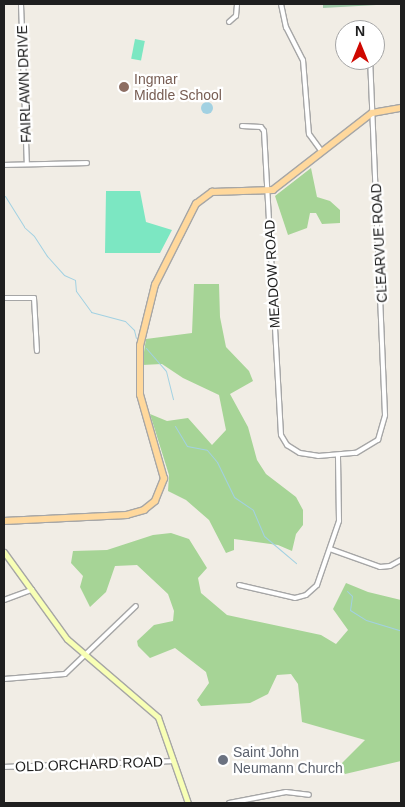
<!DOCTYPE html>
<style>
body{margin:0}
#map{position:relative;width:405px;height:807px;overflow:hidden;background:#f1ede5;font-family:Helvetica,sans-serif}
div>[style]{position:absolute}
.forest>*{inset:0;background:#a6d496}
.cemetery>*{inset:0;background:#a4ccac}
.pitch>*{inset:0;background:#7ce7c2;transform-origin:0 0}
.water>*{inset:0;background:#a2d1e2}
.round{border-radius:50%}
.stream>*{height:1px;margin:-0.5px;padding:0 0.5px;transform-origin:0.5px;border-radius:0.5px;background:#a2d1e2}
.roads{filter:drop-shadow(1px 0 #a6a6a6) drop-shadow(-1px 0 #a6a6a6) drop-shadow(0 1px #a6a6a6) drop-shadow(0 -1px #a6a6a6)}
.street>*{height:4px;margin:-2px;padding:0 2px;transform-origin:2px;border-radius:2px;background:#fff}
.secondary>*{height:5px;margin:-2.5px;padding:0 2.5px;transform-origin:2.5px;border-radius:2.5px;background:#f8ffb5}
.primary>*{height:5.5px;margin:-2.75px;padding:0 2.75px;transform-origin:2.75px;border-radius:2.75px;background:#ffd89c}
.dots>*{width:14px;height:14px;translate:-50% -50%;box-sizing:border-box;border:2px solid #fff;border-radius:50%}
span{translate:-50% -50%;white-space:nowrap;text-align:center;line-height:1.15;-webkit-text-stroke:4.5px #fff;paint-order:stroke}
.education-label{font-size:14px;color:#785e54}
.left{translate:0 -50%;text-align:left}
.street-label{font-size:14px;color:#1f1f1f}
.worship-label{font-size:14px;color:#5b616d}
.frame{position:absolute;inset:0;border:5px solid #1f1f1f;pointer-events:none}
.north{position:absolute;left:335px;top:20px;width:50px;height:50px;box-sizing:border-box;background:#fff;border:1px solid #a5a5a5;border-radius:50%;rotate:0deg;font-size:14px;font-weight:700;line-height:20px;text-align:center;color:#1f1f1f}
.north::after{content:'';display:block;margin:auto;width:18px;height:22px;background:#cf0800;clip-path:polygon(50% 0,100% 100%,50% 72%,0 100%)}
</style>
<div id="map">
<div class="forest">
<i style="clip-path:polygon(311px 168px,317px 197px,330px 201px,340px 210px,340px 223px,322px 224px,316px 213px,310px 213px,307px 228px,288px 235px,275px 196px)"></i>
<i style="clip-path:polygon(194px 284px,219px 284px,220px 317px,226px 347px,249px 371px,253px 381px,230px 394px,248px 427px,257px 460px,266px 474px,296px 497px,303px 510px,303px 525px,296px 534px,292px 551px,278px 545px,234px 539px,234px 550px,226px 553px,209px 520px,186px 500px,168px 491px,169px 475px,150px 414px,167px 421px,188px 418px,212px 445px,226px 430px,219px 395px,183px 378px,162px 364px,142px 365px,146px 339px,192px 333px)"></i>
<i style="clip-path:polygon(171px 533px,189px 539px,207px 568px,198px 578px,201px 593px,227px 615px,321px 635px,336px 644px,348px 630px,333px 609px,346px 583px,368px 592px,401px 600px,401px 761px,345px 774px,339px 766px,365px 740px,302px 722px,298px 684px,291px 674px,277px 675px,268px 694px,250px 703px,201px 706px,197px 700px,209px 683px,206px 672px,175px 648px,150px 658px,138px 646px,137px 641px,154px 625px,173px 621px,174px 611px,168px 594px,137px 565px,115px 566px,106px 592px,90px 607px,80px 587px,83px 576px,71px 563px,73px 551px,107px 550px,153px 535px)"></i>
</div>
<div class="cemetery">
<i style="clip-path:polygon(323px 4px,394px 4px,323px 8px)"></i>
</div>
<div class="pitch">
<i style="left:135px;top:39px;width:10px;height:20px;rotate:11deg"></i>
<i style="clip-path:polygon(106px 191px,140px 191px,146px 222px,172px 230px,160px 253px,105px 253px)"></i>
</div>
<div class="water">
<i class="round" style="left:201px;top:102px;width:12px;height:12px"></i>
</div>
<div class="stream">
<i style="left:5px;top:196px;width:36px;rotate:58deg"></i>
<i style="left:24px;top:227px;width:13px;rotate:42deg"></i>
<i style="left:34px;top:236px;width:24px;rotate:57deg"></i>
<i style="left:47px;top:256px;width:25px;rotate:48deg"></i>
<i style="left:64px;top:275px;width:12px;rotate:24deg"></i>
<i style="left:75px;top:280px;width:11px;rotate:85deg"></i>
<i style="left:76px;top:291px;width:26px;rotate:54deg"></i>
<i style="left:91px;top:312px;width:35px;rotate:15deg"></i>
<i style="left:125px;top:321px;width:13px;rotate:45deg"></i>
<i style="left:134px;top:330px;width:8px;rotate:76deg"></i>
<i style="left:146px;top:348px;width:30px;rotate:49deg"></i>
<i style="left:166px;top:371px;width:29px;rotate:76deg"></i>
<i style="left:175px;top:426px;width:23px;rotate:59deg"></i>
<i style="left:187px;top:446px;width:20px;rotate:11deg"></i>
<i style="left:207px;top:450px;width:16px;rotate:50deg"></i>
<i style="left:217px;top:462px;width:39px;rotate:64deg"></i>
<i style="left:234px;top:497px;width:23px;rotate:34deg"></i>
<i style="left:253px;top:510px;width:28px;rotate:67deg"></i>
<i style="left:264px;top:536px;width:42px;rotate:40.2deg"></i>
<i style="left:347px;top:591px;width:7px;rotate:45deg"></i>
<i style="left:352px;top:596px;width:14px;rotate:98deg"></i>
<i style="left:350px;top:610px;width:19px;rotate:32deg"></i>
<i style="left:366px;top:620px;width:37px;rotate:17deg"></i>
</div>
<div class="roads">
<div class="street">
<i style="left:21px;top:4px;width:160px;rotate:87.9deg"></i>
<i style="left:281px;top:4px;width:24px;rotate:78deg"></i>
<i style="left:286px;top:27px;width:37px;rotate:63deg"></i>
<i style="left:303px;top:60px;width:74px;rotate:85.4deg"></i>
<i style="left:309px;top:134px;width:22px;rotate:54deg"></i>
<i style="left:229px;top:22px;width:9px;rotate:-41deg"></i>
<i style="left:236px;top:16px;width:12px;rotate:-85deg"></i>
<i style="left:242px;top:126px;width:19px;rotate:3deg"></i>
<i style="left:261px;top:127px;width:5px;rotate:53deg"></i>
<i style="left:264px;top:131px;width:304px;rotate:86.8deg"></i>
<i style="left:281px;top:435px;width:12px;rotate:59deg"></i>
<i style="left:287px;top:445px;width:15px;rotate:32deg"></i>
<i style="left:300px;top:453px;width:18px;rotate:9deg"></i>
<i style="left:318px;top:456px;width:38px;rotate:-5deg"></i>
<i style="left:356px;top:453px;width:26px;rotate:-31deg"></i>
<i style="left:378px;top:440px;width:26px;rotate:-74deg"></i>
<i style="left:385px;top:415px;width:355px;rotate:-92.4deg"></i>
<i style="left:4px;top:165px;width:83px;rotate:-1.4deg"></i>
<i style="left:4px;top:298px;width:30px"></i>
<i style="left:34px;top:298px;width:53px;rotate:86.8deg"></i>
<i style="left:330px;top:549px;width:53px;rotate:19.8deg"></i>
<i style="left:380px;top:567px;width:10px;rotate:-6deg"></i>
<i style="left:390px;top:566px;width:13px;rotate:-29deg"></i>
<i style="left:239px;top:585px;width:57px;rotate:13.1deg"></i>
<i style="left:295px;top:598px;width:11px;rotate:-15deg"></i>
<i style="left:306px;top:595px;width:15px;rotate:-42deg"></i>
<i style="left:317px;top:585px;width:68px;rotate:-71deg"></i>
<i style="left:339px;top:521px;width:65px;rotate:-90.9deg"></i>
<i style="left:4px;top:600px;width:30px;rotate:-20deg"></i>
<i style="left:4px;top:679px;width:61px;rotate:-4.7deg"></i>
<i style="left:65px;top:674px;width:98px;rotate:-43.8deg"></i>
<i style="left:4px;top:767px;width:170px;rotate:-2deg"></i>
<i style="left:229px;top:803px;width:58px;rotate:-10.9deg"></i>
<i style="left:286px;top:792px;width:23px;rotate:7deg"></i>
</div>
<div class="secondary">
<i style="left:4px;top:552px;width:107px;rotate:54.1deg"></i>
<i style="left:67px;top:639px;width:120px;rotate:40.6deg"></i>
<i style="left:158px;top:717px;width:91px;rotate:70.8deg"></i>
</div>
<div class="primary">
<i style="left:4px;top:521px;width:123px;rotate:-2.8deg"></i>
<i style="left:127px;top:515px;width:18px;rotate:-16deg"></i>
<i style="left:144px;top:510px;width:14px;rotate:-39deg"></i>
<i style="left:155px;top:501px;width:24px;rotate:-68deg"></i>
<i style="left:164px;top:479px;width:87px;rotate:-105.9deg"></i>
<i style="left:140px;top:395px;width:49px;rotate:-90deg"></i>
<i style="left:140px;top:346px;width:63px;rotate:-76.2deg"></i>
<i style="left:155px;top:285px;width:91px;rotate:-63.2deg"></i>
<i style="left:196px;top:204px;width:20px;rotate:-37deg"></i>
<i style="left:212px;top:192px;width:61px;rotate:-1.9deg"></i>
<i style="left:273px;top:190px;width:125px;rotate:-37.9deg"></i>
<i style="left:372px;top:113px;width:29px;rotate:-10deg"></i>
</div>
</div>
<div class="dots">
<i style="left:124px;top:87px;background:#8d6e63"></i>
<i style="left:223px;top:760px;background:#6b7280"></i>
</div>
<div class="education-label">
<span class="left" style="left:134px;top:87px">Ingmar<br>Middle School</span>
</div>
<div class="street-label">
<span style="left:24px;top:84px;rotate:-92deg">FAIRLAWN DRIVE</span>
<span style="left:379px;top:243px;rotate:-93deg">CLEARVUE ROAD</span>
<span style="left:272px;top:274px;rotate:-93deg">MEADOW ROAD</span>
<span style="left:89px;top:764px;rotate:-2deg">OLD ORCHARD ROAD</span>
</div>
<div class="worship-label">
<span class="left" style="left:233px;top:760px">Saint John<br>Neumann Church</span>
</div>
<div class="frame"></div>
<div class="north">N</div>
</div>
